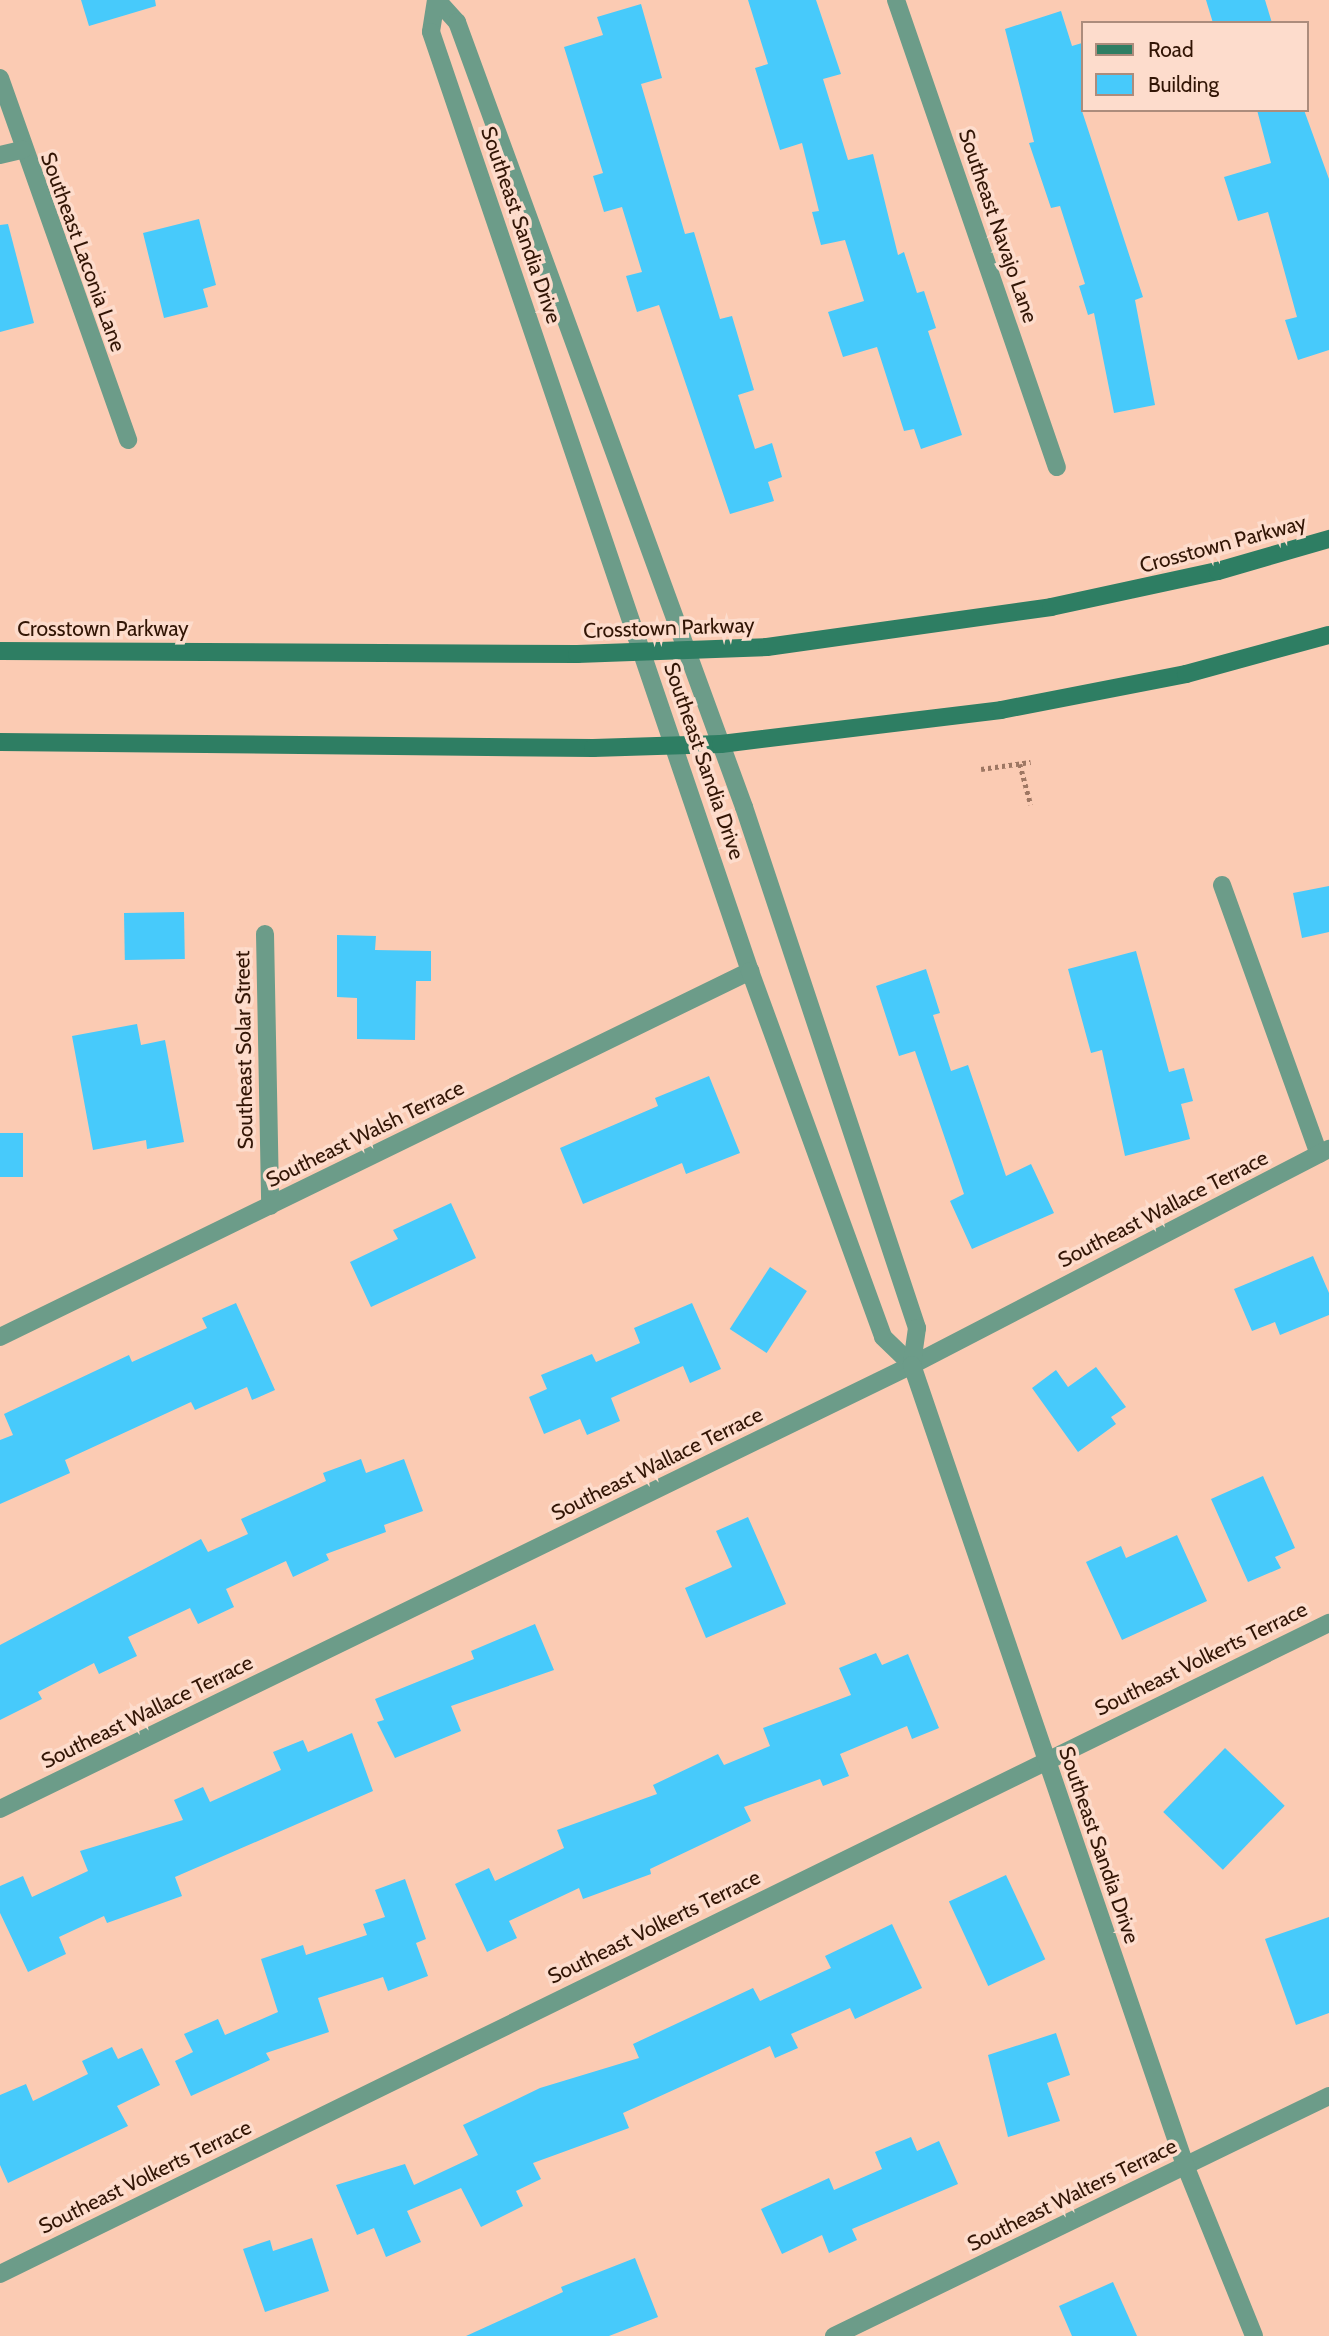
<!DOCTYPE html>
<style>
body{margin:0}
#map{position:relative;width:1329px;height:2336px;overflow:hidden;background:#fbcbb3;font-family:Cabin,sans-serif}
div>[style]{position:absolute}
.building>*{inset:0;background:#47cafb;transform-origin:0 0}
.path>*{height:4.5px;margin-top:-2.25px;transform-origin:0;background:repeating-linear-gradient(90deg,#9e7763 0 3.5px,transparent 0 7px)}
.minor>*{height:18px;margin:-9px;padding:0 9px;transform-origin:9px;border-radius:9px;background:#6c9c89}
.tertiary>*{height:18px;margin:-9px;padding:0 9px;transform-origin:9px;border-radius:9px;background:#6c9c89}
.secondary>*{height:18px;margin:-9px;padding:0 9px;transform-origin:9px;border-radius:9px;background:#2e7e63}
span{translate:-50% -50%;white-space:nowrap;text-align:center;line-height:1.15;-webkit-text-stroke:7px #fddccc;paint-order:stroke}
.street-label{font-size:21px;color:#321505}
.legend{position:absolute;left:1081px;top:21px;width:228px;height:91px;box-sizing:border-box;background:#fddccc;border:2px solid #ac8c7c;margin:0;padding:9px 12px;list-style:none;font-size:21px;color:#321505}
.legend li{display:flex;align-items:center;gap:14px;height:35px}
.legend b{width:35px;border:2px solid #ac8c7c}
</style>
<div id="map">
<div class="building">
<i style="clip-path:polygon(81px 0,155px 0,156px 6px,89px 26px)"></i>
<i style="clip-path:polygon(748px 0,816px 0,841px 74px,823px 79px,848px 160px,873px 154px,898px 255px,904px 252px,917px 293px,924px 291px,936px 328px,928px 331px,962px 435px,921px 449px,914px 429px,904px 431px,877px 347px,843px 357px,828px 312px,864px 301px,845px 240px,821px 245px,812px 212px,819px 211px,802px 143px,780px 150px,755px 68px,768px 64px)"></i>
<i style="clip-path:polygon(1206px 0,1265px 0,1272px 23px,1213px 23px)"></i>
<i style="clip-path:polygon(641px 4px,662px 78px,641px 84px,685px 234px,694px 232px,720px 319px,732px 316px,754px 390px,738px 395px,755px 449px,772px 443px,782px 477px,768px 482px,774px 501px,730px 514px,659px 305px,637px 312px,626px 276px,642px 272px,622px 207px,604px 212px,593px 176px,603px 173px,564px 47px,603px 35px,597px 17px)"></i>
<i style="clip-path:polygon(1061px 11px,1072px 46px,1082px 43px,1082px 111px,1143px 297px,1135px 300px,1155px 405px,1114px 413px,1094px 313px,1088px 315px,1079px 286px,1085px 284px,1060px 206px,1051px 208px,1029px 143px,1034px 142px,1005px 29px)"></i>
<i style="clip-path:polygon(1257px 110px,1304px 110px,1329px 179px,1329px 350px,1298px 360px,1285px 320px,1297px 317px,1268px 212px,1238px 221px,1224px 177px,1271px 163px)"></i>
<i style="clip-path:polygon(199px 219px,216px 285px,203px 289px,208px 307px,164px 318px,143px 233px)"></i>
<i style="clip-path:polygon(8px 224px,34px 323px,0 332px,0 225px)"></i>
<i style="clip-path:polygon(1329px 886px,1329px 932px,1302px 938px,1293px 893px)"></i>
<i style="left:184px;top:912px;width:47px;height:60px;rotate:89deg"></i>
<i style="clip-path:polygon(337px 935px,376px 936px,375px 950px,431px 951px,431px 981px,416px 981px,415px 1040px,357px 1039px,357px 998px,337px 997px)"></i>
<i style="clip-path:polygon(1136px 951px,1169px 1072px,1184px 1068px,1193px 1101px,1181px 1104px,1190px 1139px,1125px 1156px,1102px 1050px,1091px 1053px,1068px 969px)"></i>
<i style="clip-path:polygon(926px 969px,940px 1013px,933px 1015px,951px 1071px,968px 1065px,1006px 1176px,1031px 1164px,1054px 1213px,972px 1249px,950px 1201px,964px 1194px,915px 1051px,899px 1056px,876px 986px)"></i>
<i style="clip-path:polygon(137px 1024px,141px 1045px,165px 1040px,184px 1142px,147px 1149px,146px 1140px,93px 1150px,72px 1036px)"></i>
<i style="clip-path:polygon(709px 1076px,740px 1153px,686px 1174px,682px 1163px,583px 1204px,560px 1148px,658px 1106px,655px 1098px)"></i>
<i style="left:0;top:1133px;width:23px;height:44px"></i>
<i style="clip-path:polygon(451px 1203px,476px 1258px,371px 1307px,350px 1262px,398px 1239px,393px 1230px)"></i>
<i style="clip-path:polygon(1313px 1256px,1329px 1293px,1329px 1315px,1280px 1335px,1275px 1322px,1252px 1331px,1234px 1289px)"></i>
<i style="left:770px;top:1267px;width:44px;height:74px;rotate:33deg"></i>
<i style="clip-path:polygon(236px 1303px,275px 1390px,252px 1400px,247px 1387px,195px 1410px,191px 1402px,65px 1460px,70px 1473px,0 1504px,0 1440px,13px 1435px,4px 1414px,129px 1355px,132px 1362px,207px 1328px,202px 1318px)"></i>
<i style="clip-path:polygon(692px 1303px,721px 1369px,690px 1383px,683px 1366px,611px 1398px,620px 1421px,587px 1435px,580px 1419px,544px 1434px,529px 1397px,547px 1389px,541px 1375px,592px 1354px,596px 1362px,640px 1343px,634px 1328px)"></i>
<i style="clip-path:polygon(1096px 1367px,1126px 1407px,1111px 1417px,1116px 1424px,1078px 1452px,1032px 1388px,1056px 1370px,1068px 1387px)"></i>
<i style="clip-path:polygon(361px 1459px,366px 1473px,404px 1459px,423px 1511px,384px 1525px,386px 1532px,326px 1554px,329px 1560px,293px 1577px,286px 1561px,226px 1589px,234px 1607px,198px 1624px,190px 1608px,128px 1637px,137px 1656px,99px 1674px,94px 1663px,38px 1692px,42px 1699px,0 1720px,0 1645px,201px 1539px,208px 1552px,248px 1534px,241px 1519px,326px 1481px,323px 1473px)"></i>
<i style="clip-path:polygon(1263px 1476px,1295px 1548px,1275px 1557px,1281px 1568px,1248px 1582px,1211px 1499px)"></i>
<i style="clip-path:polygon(748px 1517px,786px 1604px,706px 1638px,685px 1588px,732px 1567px,716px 1531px)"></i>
<i style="clip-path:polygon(1177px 1535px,1207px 1601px,1122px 1640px,1086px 1562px,1121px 1546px,1126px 1558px)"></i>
<i style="clip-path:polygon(535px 1624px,554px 1670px,451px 1706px,461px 1731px,395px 1758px,377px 1722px,384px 1720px,375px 1699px,474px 1659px,471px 1651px)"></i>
<i style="clip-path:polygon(876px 1653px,882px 1665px,908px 1654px,939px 1728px,912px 1739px,907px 1726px,840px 1754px,849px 1776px,823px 1786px,820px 1779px,744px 1807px,751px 1821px,650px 1869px,651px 1874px,583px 1899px,579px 1888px,509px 1921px,517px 1938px,487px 1952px,455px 1884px,489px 1868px,495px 1881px,564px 1848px,557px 1830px,657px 1794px,653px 1785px,718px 1754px,724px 1765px,770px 1746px,763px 1728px,851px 1695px,839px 1668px)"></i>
<i style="clip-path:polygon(352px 1733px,373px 1791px,175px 1877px,182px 1896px,107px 1923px,104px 1916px,59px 1937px,66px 1954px,28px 1972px,0 1913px,0 1886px,23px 1876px,32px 1897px,88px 1871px,80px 1851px,183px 1820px,174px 1800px,203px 1787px,210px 1802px,281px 1770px,273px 1752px,303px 1740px,308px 1752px)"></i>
<i style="left:1225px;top:1748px;width:83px;height:89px;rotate:44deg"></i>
<i style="left:1006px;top:1875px;width:93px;height:63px;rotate:65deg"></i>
<i style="clip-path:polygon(405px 1879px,426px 1939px,416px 1943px,428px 1976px,388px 1991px,383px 1977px,318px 1998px,329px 2032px,266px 2053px,270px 2060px,191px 2096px,175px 2061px,193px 2052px,184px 2034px,218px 2019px,225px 2035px,278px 2012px,261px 1959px,303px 1945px,306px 1955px,367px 1935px,363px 1924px,385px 1917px,375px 1890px)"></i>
<i style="clip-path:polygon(1329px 1917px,1329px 2013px,1296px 2025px,1265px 1939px)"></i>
<i style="clip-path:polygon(892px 1924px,922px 1988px,855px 2019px,850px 2008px,791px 2034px,798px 2048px,775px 2058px,770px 2046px,623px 2113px,629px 2128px,533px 2163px,541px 2179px,516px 2191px,523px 2206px,481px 2227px,461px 2188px,407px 2211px,421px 2242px,386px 2257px,374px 2228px,357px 2235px,336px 2185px,405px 2164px,414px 2185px,478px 2155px,463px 2125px,540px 2088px,639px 2058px,633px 2044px,753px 1988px,760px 2001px,831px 1968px,825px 1956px)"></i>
<i style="clip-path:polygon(1056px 2033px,1070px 2075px,1047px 2083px,1060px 2121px,1008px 2137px,988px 2055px)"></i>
<i style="clip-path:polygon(112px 2047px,118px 2059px,142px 2048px,160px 2085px,117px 2106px,128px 2126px,8px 2183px,0 2165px,0 2095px,26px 2084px,33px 2101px,88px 2074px,82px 2061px)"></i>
<i style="clip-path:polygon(911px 2137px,917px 2151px,939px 2141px,958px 2184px,852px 2229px,857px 2240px,829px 2253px,822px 2235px,782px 2254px,761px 2209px,829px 2178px,834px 2190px,882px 2169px,875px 2152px)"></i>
<i style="clip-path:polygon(312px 2238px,329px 2291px,265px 2312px,243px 2249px,270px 2240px,273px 2251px)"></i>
<i style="clip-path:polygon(635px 2258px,658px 2317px,609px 2336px,466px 2336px,563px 2292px,561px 2287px)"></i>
<i style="clip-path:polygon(1113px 2282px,1137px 2336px,1072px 2336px,1059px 2306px)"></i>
</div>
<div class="path">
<i style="left:1020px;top:764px;width:42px;rotate:75deg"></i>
<i style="left:981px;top:769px;width:50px;rotate:-8deg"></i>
</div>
<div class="minor">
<i style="left:896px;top:0;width:494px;rotate:71deg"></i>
<i style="left:0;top:78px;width:384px;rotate:70.5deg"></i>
<i style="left:0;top:155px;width:23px;rotate:-13deg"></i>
<i style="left:1222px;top:885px;width:286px;rotate:70.2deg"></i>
<i style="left:265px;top:934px;width:272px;rotate:88.9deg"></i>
<i style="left:0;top:1337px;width:835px;rotate:-26.01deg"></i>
<i style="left:0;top:1809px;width:1014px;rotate:-25.96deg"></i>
<i style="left:912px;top:1365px;width:470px;rotate:-27.4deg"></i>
<i style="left:0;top:2274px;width:1480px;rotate:-26.1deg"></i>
<i style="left:834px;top:2336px;width:550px;rotate:-25.87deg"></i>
</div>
<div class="tertiary">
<i style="left:436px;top:0;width:32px;rotate:99deg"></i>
<i style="left:431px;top:32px;width:992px;rotate:71.24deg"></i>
<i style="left:750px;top:971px;width:389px;rotate:70deg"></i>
<i style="left:883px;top:1337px;width:40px;rotate:44deg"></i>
<i style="left:437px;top:0;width:30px;rotate:48deg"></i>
<i style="left:457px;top:22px;width:836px;rotate:69.92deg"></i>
<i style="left:744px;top:807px;width:549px;rotate:71.63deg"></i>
<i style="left:917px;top:1328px;width:37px;rotate:98deg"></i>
<i style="left:912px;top:1365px;width:845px;rotate:71.16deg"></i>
<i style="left:1185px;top:2165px;width:184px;rotate:68deg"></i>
</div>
<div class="secondary">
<i style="left:0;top:651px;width:577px;rotate:0.3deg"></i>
<i style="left:577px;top:654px;width:190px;rotate:-2.1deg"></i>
<i style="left:767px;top:647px;width:287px;rotate:-8deg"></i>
<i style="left:1051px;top:607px;width:171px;rotate:-12.2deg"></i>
<i style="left:1218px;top:571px;width:116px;rotate:-16.1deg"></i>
<i style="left:0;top:742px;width:593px;rotate:0.58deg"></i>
<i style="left:593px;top:748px;width:128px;rotate:-1.8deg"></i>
<i style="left:721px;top:744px;width:282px;rotate:-6.9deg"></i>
<i style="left:1001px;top:710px;width:188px;rotate:-11deg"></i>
<i style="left:1186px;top:674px;width:148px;rotate:-15.3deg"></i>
</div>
<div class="street-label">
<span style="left:521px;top:225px;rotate:71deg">Southeast Sandia Drive</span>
<span style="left:998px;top:226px;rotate:71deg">Southeast Navajo Lane</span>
<span style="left:83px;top:252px;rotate:70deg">Southeast Laconia Lane</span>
<span style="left:1223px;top:544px;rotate:-15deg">Crosstown Parkway</span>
<span style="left:669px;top:628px;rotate:-2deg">Crosstown Parkway</span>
<span style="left:103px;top:629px">Crosstown Parkway</span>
<span style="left:704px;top:761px;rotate:71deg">Southeast Sandia Drive</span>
<span style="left:244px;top:1050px;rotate:-91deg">Southeast Solar Street</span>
<span style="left:365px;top:1134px;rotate:-26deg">Southeast Walsh Terrace</span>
<span style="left:1163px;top:1209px;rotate:-27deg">Southeast Wallace Terrace</span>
<span style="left:657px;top:1464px;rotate:-26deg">Southeast Wallace Terrace</span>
<span style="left:1201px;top:1659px;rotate:-26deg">Southeast Volkerts Terrace</span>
<span style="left:147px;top:1712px;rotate:-26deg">Southeast Wallace Terrace</span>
<span style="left:1099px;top:1845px;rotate:71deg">Southeast Sandia Drive</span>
<span style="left:654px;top:1927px;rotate:-26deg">Southeast Volkerts Terrace</span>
<span style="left:145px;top:2177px;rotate:-26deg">Southeast Volkerts Terrace</span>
<span style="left:1072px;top:2195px;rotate:-26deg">Southeast Walters Terrace</span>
</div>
<ul class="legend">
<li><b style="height:9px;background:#2e7e63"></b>Road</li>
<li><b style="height:19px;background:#47cafb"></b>Building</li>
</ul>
</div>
